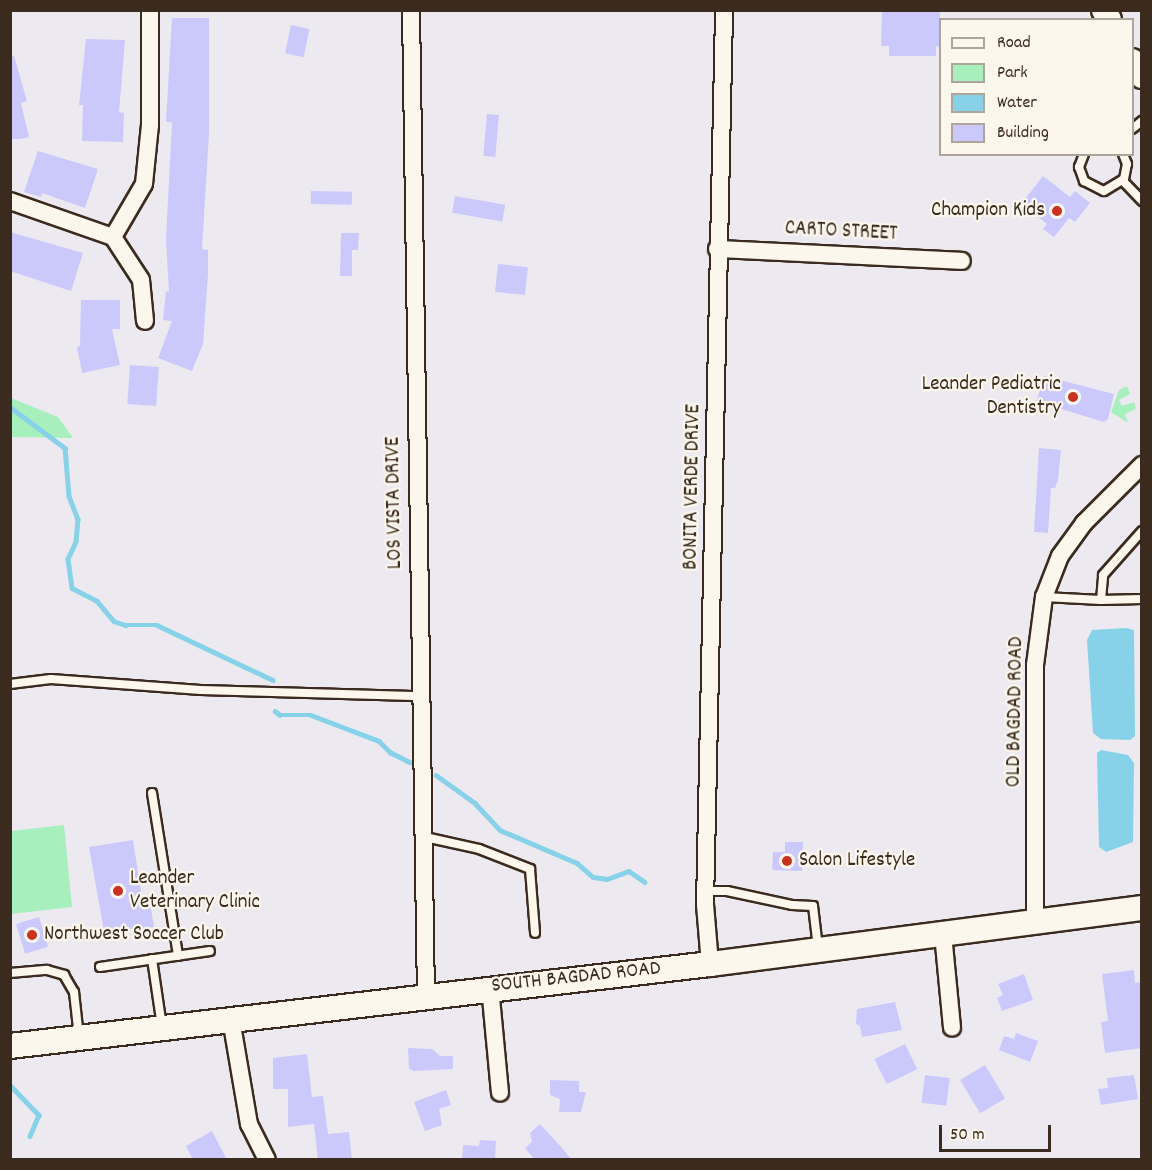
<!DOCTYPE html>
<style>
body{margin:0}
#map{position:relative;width:1152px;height:1170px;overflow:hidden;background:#ede9f1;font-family:Dekko,sans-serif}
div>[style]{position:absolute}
.green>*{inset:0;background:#a7f0be}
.water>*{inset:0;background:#88d2e9}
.stream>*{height:4.5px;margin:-2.25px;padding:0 2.25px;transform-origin:2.25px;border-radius:2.25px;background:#88d2e9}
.building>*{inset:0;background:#cbc9fc;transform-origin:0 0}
.roads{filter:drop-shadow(2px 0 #3b2a1e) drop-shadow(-2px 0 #3b2a1e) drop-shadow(0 2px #3b2a1e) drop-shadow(0 -2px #3b2a1e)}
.service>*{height:8px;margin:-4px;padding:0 4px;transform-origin:4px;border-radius:4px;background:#fbf7ec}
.minor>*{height:16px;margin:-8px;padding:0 8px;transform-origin:8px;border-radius:8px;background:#fbf7ec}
.secondary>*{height:24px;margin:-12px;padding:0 12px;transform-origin:12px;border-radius:12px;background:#fbf7ec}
.dots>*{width:16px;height:16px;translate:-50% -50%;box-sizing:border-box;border:3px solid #fbf7ec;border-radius:50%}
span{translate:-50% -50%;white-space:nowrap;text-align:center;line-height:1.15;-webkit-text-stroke:4.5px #fbf7ec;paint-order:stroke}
.poi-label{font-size:21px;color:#3b2a1e}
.right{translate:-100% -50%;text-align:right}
.left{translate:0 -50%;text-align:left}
.street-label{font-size:21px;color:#3b2a1e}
.frame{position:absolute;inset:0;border:12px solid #3b2a1e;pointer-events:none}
.legend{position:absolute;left:939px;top:18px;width:195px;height:138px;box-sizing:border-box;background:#fbf7ec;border:2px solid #aea59a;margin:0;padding:8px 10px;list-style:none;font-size:18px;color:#3b2a1e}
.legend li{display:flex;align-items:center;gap:12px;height:30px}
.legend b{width:30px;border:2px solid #aea59a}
.scale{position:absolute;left:939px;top:1125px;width:112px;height:27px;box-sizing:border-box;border:3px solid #3b2a1e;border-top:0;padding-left:8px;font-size:18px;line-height:21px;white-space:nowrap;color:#3b2a1e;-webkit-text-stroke:4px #fbf7ec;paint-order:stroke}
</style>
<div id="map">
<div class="green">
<i style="clip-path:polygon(1127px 386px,1130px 394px,1119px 400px,1122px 406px,1134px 402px,1136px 409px,1125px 414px,1128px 423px,1111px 412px,1119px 390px)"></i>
<i style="clip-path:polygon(11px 398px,58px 417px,73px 438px,11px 437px)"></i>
<i style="clip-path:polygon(64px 825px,72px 907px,11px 914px,11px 831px)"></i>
</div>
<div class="water">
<i style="clip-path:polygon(1126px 628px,1134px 630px,1135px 736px,1130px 740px,1101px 739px,1093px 733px,1087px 640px,1092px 630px)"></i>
<i style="clip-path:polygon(1101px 750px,1128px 755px,1134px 763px,1133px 842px,1106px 852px,1099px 847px,1097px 753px)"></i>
</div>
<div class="stream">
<i style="left:10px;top:407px;width:69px;rotate:36.7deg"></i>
<i style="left:65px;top:448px;width:48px;rotate:85.2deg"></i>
<i style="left:69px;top:496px;width:25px;rotate:69deg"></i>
<i style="left:78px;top:519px;width:23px;rotate:95deg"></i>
<i style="left:76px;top:542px;width:19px;rotate:115deg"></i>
<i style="left:68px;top:559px;width:29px;rotate:82deg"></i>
<i style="left:72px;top:588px;width:28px;rotate:27deg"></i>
<i style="left:97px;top:601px;width:26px;rotate:50deg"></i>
<i style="left:114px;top:621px;width:12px;rotate:20deg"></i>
<i style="left:125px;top:625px;width:32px"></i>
<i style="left:157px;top:625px;width:128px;rotate:25.4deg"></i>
<i style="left:275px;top:711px;width:6px;rotate:39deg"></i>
<i style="left:280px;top:715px;width:31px"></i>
<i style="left:311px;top:715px;width:73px;rotate:20.9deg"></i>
<i style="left:379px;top:741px;width:16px;rotate:45deg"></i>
<i style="left:390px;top:752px;width:22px;rotate:27deg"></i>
<i style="left:436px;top:775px;width:48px;rotate:35.7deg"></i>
<i style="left:475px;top:803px;width:37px;rotate:47deg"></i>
<i style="left:500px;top:830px;width:84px;rotate:23.2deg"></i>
<i style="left:577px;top:863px;width:21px;rotate:41deg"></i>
<i style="left:593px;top:877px;width:14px;rotate:8deg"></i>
<i style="left:607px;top:879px;width:23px;rotate:-20deg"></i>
<i style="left:629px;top:871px;width:19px;rotate:35deg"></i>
<i style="left:10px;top:1085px;width:42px;rotate:46deg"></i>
<i style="left:39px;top:1115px;width:23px;rotate:113deg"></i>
</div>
<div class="building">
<i style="clip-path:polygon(882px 10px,940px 10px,940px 47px,936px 46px,936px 56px,889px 56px,889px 46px,881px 46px)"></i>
<i style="clip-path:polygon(172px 18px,209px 18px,209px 134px,202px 249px,208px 250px,208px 274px,203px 344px,192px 371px,158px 358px,172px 321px,163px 320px,166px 291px,169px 292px,166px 239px,172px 122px,166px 122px)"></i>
<i style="left:291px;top:25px;width:19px;height:29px;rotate:12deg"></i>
<i style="clip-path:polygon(86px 39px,125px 40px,119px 112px,124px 113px,123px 142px,82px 141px,83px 105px,79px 105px)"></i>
<i style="clip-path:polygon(14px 56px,27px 101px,21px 103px,29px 137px,21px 139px,10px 139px,10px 57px)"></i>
<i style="left:487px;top:114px;width:12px;height:42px;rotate:5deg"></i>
<i style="clip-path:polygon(38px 151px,98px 169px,85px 208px,42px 193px,41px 197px,24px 192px)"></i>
<i style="clip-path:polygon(1043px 176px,1070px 197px,1075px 191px,1090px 203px,1075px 222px,1069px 218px,1054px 237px,1043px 229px,1047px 224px,1021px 204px)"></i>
<i style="left:311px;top:191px;width:41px;height:13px;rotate:1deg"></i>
<i style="left:455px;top:196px;width:51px;height:17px;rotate:10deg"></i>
<i style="clip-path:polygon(10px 232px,83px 253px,71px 291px,10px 271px)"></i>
<i style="clip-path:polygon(341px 233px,359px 233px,358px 250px,352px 250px,352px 276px,340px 276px)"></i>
<i style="left:498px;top:264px;width:30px;height:28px;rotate:6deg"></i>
<i style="clip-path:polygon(81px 300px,120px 300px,120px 329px,112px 329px,120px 365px,82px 373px,77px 347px,80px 346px)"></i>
<i style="left:130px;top:365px;width:29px;height:39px;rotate:4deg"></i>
<i style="clip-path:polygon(1044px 376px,1114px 394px,1108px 419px,1104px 422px,1048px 405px,1046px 410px,1035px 406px)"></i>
<i style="clip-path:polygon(1039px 448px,1061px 450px,1058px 480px,1055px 488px,1051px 488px,1048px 533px,1034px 532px)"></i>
<i style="clip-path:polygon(133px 840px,143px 904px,150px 902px,154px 927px,104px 931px,89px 847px)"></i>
<i style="clip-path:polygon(785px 842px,803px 842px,802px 871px,772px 870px,773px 852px,785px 852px)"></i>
<i style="left:39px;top:917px;width:31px;height:24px;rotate:73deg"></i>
<i style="clip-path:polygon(1134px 970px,1135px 983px,1142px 982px,1142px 1048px,1105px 1053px,1101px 1022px,1108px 1021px,1102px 974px)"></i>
<i style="clip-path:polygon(1024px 974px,1033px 1000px,1002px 1011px,997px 998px,1003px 995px,998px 984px)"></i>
<i style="clip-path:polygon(895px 1002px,902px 1030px,862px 1037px,860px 1026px,856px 1024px,857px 1009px)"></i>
<i style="clip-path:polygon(1016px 1033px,1038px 1041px,1030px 1062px,999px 1050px,1004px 1036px,1014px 1039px)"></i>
<i style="left:905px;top:1044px;width:28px;height:34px;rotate:64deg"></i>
<i style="clip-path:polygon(408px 1048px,432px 1049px,440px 1056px,453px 1056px,453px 1069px,414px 1071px,409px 1069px)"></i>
<i style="clip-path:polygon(307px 1054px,312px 1097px,323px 1096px,328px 1134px,349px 1132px,352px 1160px,318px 1160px,314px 1124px,288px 1127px,288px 1089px,273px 1089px,273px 1058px)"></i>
<i style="left:985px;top:1065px;width:39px;height:29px;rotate:59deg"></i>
<i style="left:925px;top:1075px;width:25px;height:28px;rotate:7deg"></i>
<i style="clip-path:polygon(1134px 1075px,1138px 1099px,1101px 1105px,1098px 1089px,1108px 1088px,1107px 1078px)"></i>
<i style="clip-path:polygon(550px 1080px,579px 1081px,579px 1092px,586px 1092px,581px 1112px,559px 1112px,560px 1099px,550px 1095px)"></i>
<i style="clip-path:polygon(446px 1090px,451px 1105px,439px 1109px,442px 1125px,425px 1131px,414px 1102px)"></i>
<i style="clip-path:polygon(540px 1124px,562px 1148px,572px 1160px,535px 1160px,525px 1148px,532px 1142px,530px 1133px)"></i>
<i style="clip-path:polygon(212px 1131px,227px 1160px,193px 1160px,186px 1146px)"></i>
<i style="clip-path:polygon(480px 1140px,496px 1141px,495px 1160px,462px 1160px,463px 1145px,479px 1146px)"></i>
</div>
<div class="roads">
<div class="service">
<i style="left:1132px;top:129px;width:13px;rotate:-39deg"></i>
<i style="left:1084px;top:154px;width:14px;rotate:111deg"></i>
<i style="left:1079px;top:167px;width:15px;rotate:70deg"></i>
<i style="left:1084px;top:181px;width:22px;rotate:27deg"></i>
<i style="left:1104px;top:191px;width:23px;rotate:-31deg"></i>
<i style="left:1124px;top:179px;width:15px;rotate:-79deg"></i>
<i style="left:1127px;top:164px;width:11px;rotate:-112deg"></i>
<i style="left:1123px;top:181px;width:28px;rotate:46deg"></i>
<i style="left:1044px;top:597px;width:57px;rotate:3deg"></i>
<i style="left:1101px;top:600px;width:25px;rotate:-85deg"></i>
<i style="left:1103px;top:575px;width:59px;rotate:-48.4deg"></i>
<i style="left:1101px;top:600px;width:41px;rotate:-1.4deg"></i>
<i style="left:10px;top:684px;width:41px;rotate:-7deg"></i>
<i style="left:51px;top:679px;width:150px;rotate:4.2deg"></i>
<i style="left:201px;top:690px;width:221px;rotate:1.6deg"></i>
<i style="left:152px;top:793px;width:165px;rotate:80.9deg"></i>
<i style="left:425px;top:837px;width:55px;rotate:12.5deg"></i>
<i style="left:479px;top:849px;width:55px;rotate:21.4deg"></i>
<i style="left:530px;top:869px;width:64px;rotate:85.5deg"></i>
<i style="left:705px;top:891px;width:22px"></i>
<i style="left:727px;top:891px;width:66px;rotate:12.2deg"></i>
<i style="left:792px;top:905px;width:21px;rotate:3deg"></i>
<i style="left:813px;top:906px;width:42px;rotate:83.2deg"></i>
<i style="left:152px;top:959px;width:69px;rotate:81.6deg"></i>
<i style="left:100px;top:967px;width:111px;rotate:-8.3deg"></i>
<i style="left:10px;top:973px;width:37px;rotate:-5deg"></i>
<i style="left:47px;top:970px;width:18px;rotate:16deg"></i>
<i style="left:64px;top:975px;width:20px;rotate:60deg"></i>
<i style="left:74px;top:992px;width:45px;rotate:83.7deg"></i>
</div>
<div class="minor">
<i style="left:411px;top:10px;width:985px;rotate:89.13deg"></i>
<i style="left:10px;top:201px;width:109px;rotate:19.3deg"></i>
<i style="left:113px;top:237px;width:51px;rotate:56.9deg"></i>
<i style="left:141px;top:280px;width:41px;rotate:84.4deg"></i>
<i style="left:113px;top:237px;width:61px;rotate:-59.7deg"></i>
<i style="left:144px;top:184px;width:59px;rotate:-84.2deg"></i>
<i style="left:150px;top:125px;width:115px;rotate:-90deg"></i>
<i style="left:717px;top:249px;width:245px;rotate:2.8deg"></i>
<i style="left:1035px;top:923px;width:258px;rotate:-90deg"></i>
<i style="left:1035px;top:665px;width:69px;rotate:-82.5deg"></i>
<i style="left:1044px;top:597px;width:44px;rotate:-68.7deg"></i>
<i style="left:1060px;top:556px;width:41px;rotate:-54deg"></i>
<i style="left:1084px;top:523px;width:82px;rotate:-45deg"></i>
<i style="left:943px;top:934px;width:94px;rotate:84.5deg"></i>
<i style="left:710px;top:964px;width:59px;rotate:-94.8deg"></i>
<i style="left:705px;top:905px;width:895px;rotate:-88.78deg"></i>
<i style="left:490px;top:987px;width:106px;rotate:84.6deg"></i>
<i style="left:231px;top:1019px;width:107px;rotate:80.3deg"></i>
<i style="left:249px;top:1124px;width:40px;rotate:63.4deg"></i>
</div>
<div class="secondary">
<i style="left:1104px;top:10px;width:11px;rotate:63deg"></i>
<i style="left:1132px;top:61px;width:18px;rotate:56deg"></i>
<i style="left:10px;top:1046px;width:705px;rotate:-6.68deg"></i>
<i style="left:710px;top:964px;width:436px;rotate:-7.4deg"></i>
</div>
</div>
<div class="dots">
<i style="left:1057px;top:211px;background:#c8321e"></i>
<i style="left:1073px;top:397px;background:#c8321e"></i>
<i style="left:787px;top:861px;background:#c8321e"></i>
<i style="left:118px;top:891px;background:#c8321e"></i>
<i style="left:32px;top:935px;background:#c8321e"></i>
</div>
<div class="poi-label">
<span class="right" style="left:1045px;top:211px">Champion Kids</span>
<span class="right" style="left:1061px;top:397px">Leander Pediatric<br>Dentistry</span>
<span class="left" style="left:799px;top:861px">Salon Lifestyle</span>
<span class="left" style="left:130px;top:891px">Leander<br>Veterinary Clinic</span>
<span class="left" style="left:44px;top:935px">Northwest Soccer Club</span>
</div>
<div class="street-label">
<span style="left:841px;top:232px;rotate:3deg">CARTO STREET</span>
<span style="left:693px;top:487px;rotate:-89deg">BONITA VERDE DRIVE</span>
<span style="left:395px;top:503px;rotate:-91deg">LOS VISTA DRIVE</span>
<span style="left:1016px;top:712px;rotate:-89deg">OLD BAGDAD ROAD</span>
<span style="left:576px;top:978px;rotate:-6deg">SOUTH BAGDAD ROAD</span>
</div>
<div class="frame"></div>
<ul class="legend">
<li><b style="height:8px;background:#fbf7ec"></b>Road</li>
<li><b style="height:16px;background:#a7f0be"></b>Park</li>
<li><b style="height:16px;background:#88d2e9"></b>Water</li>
<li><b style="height:16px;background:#cbc9fc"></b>Building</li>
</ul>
<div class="scale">50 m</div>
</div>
